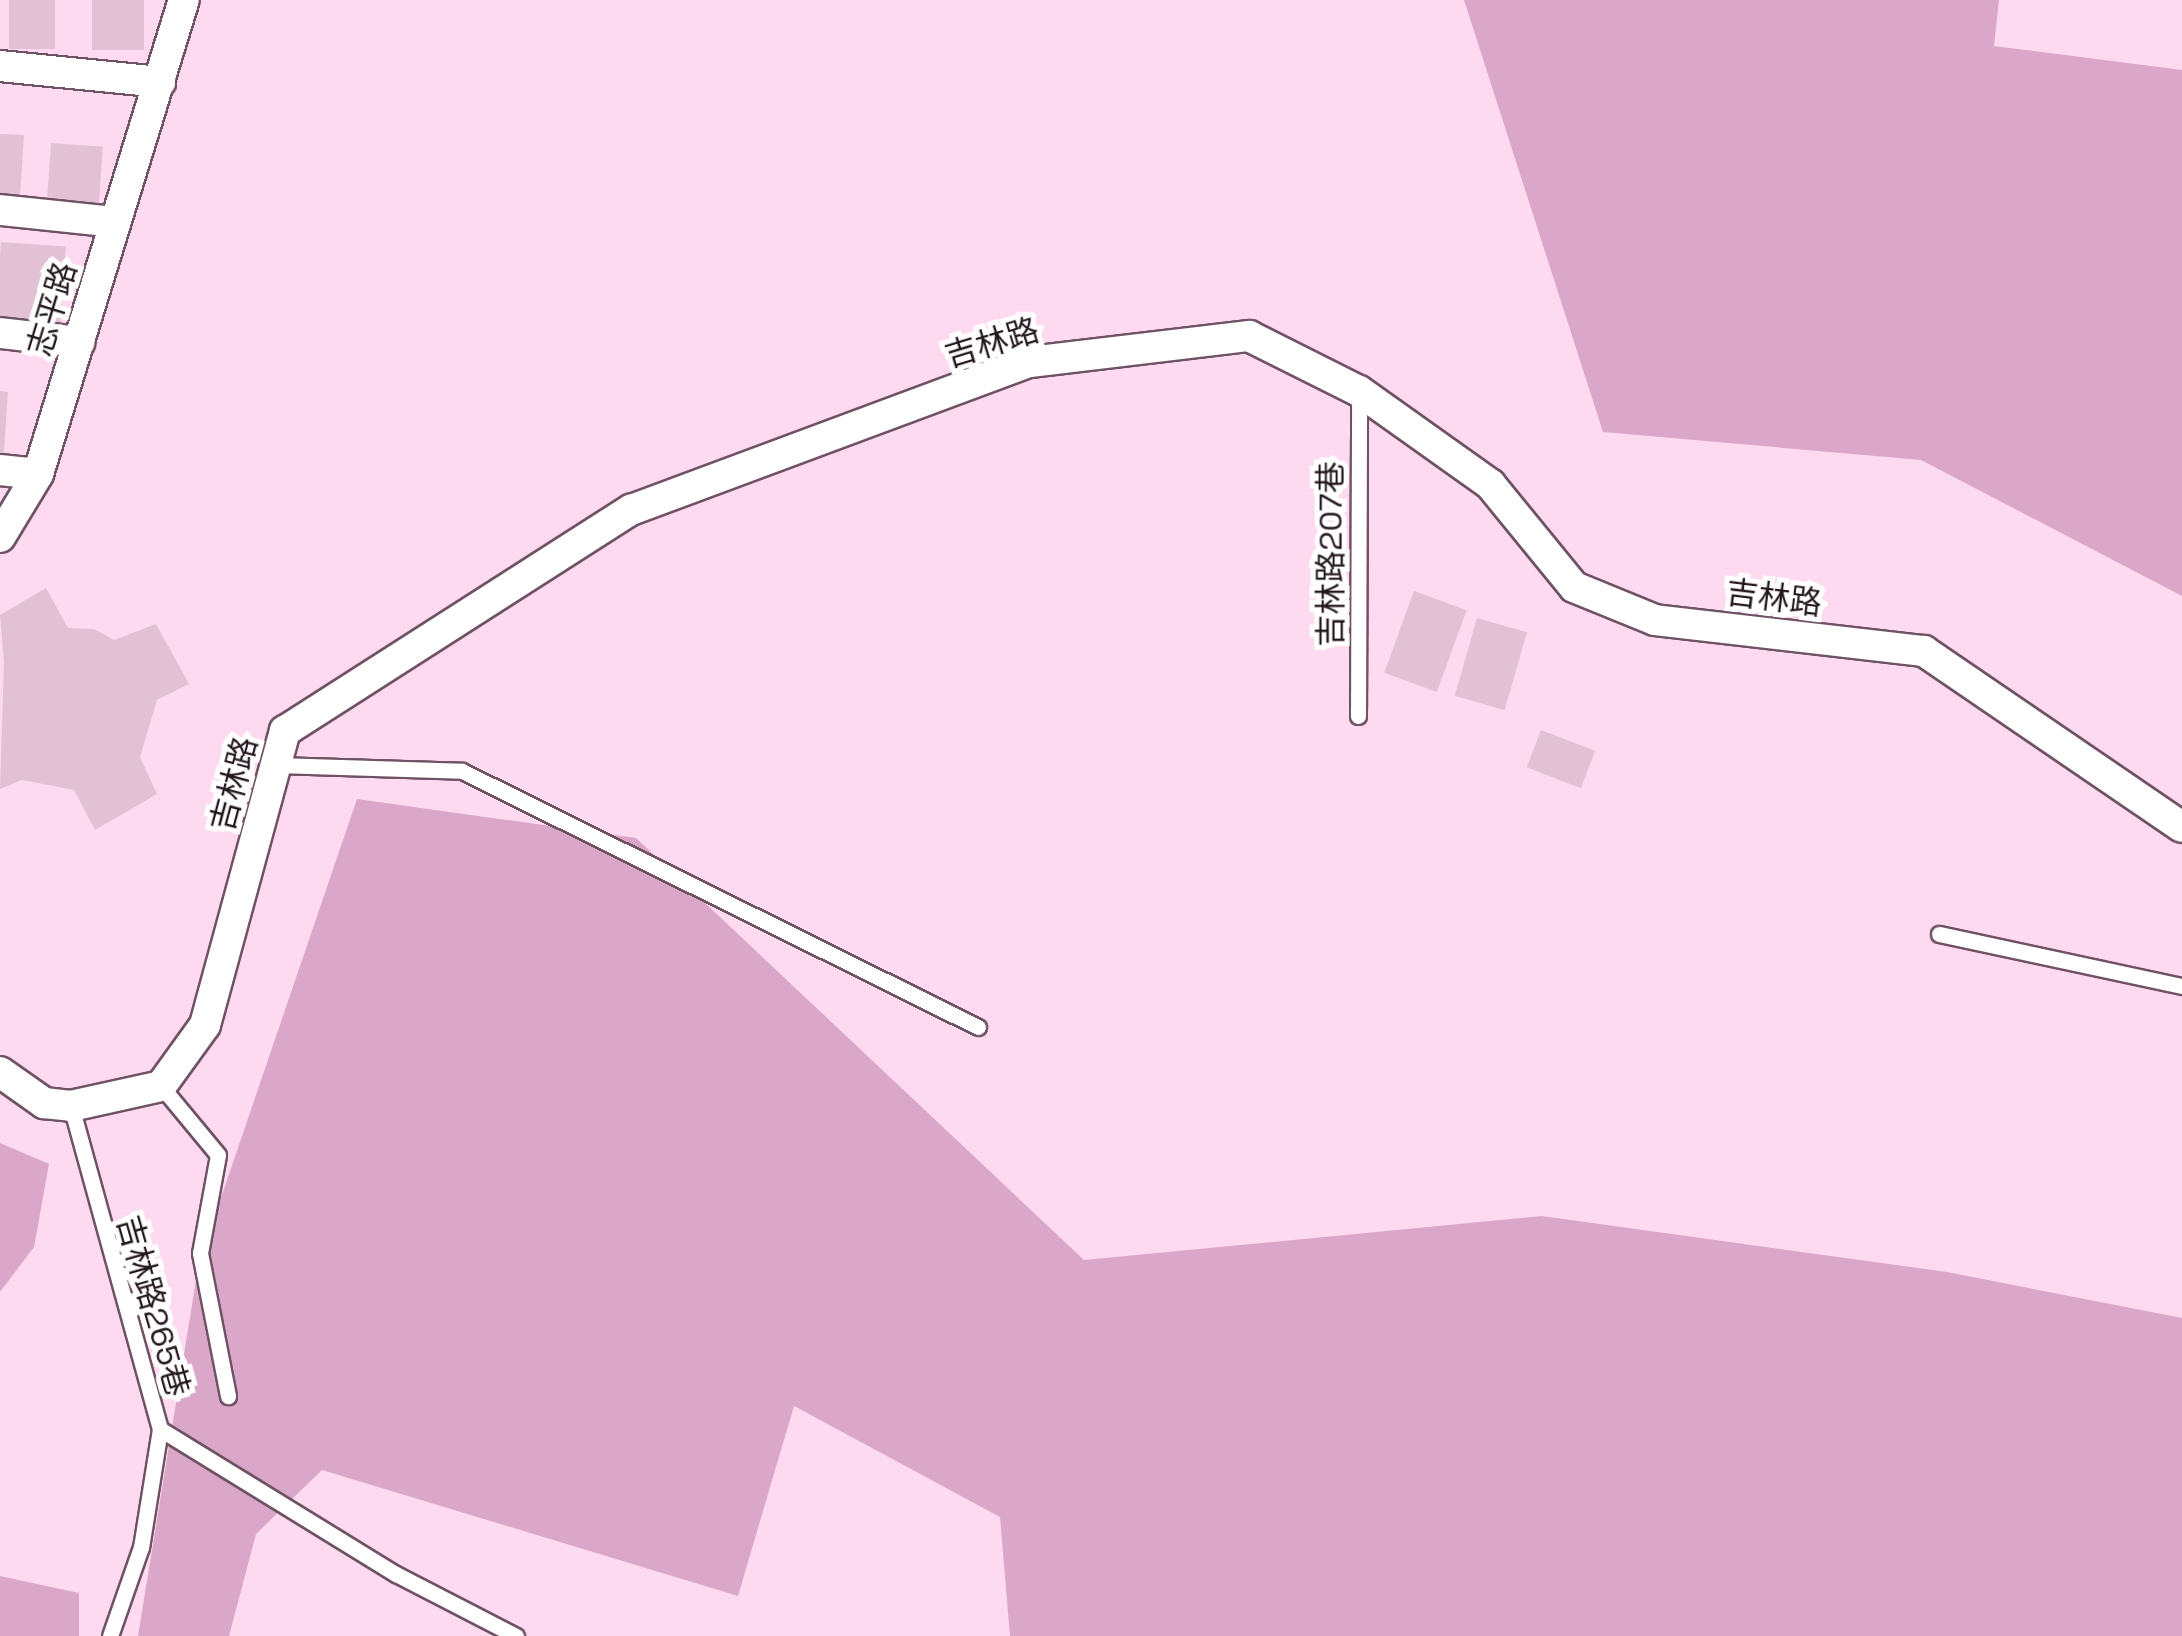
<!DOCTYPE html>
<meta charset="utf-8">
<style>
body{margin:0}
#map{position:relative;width:2182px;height:1636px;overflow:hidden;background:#fddaef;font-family:"Space Grotesk","Noto Sans TC",sans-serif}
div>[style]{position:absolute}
.green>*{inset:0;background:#dba7c8}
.building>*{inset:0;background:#e3c1d5;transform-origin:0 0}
.roads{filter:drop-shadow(2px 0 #6f5264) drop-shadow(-2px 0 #6f5264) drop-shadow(0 2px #6f5264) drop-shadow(0 -2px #6f5264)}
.lane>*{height:15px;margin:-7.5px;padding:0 7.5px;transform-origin:7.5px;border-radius:7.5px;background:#fff}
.street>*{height:30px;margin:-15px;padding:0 15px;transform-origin:15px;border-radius:15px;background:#fff}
span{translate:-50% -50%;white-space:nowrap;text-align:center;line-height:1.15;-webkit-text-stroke:10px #fff;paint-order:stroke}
.street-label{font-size:32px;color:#23171f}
</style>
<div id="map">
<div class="green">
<i style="clip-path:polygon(1464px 0,1999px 0,1994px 46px,2182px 70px,2182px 596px,1921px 460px,1603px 432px)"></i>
<i style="clip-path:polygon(357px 799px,636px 838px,1084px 1260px,1542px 1216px,1947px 1272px,2182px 1318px,2182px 1636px,1010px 1636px,1000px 1517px,794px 1406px,738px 1596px,322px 1470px,256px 1534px,229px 1636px,138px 1636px,199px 1262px)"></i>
<i style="clip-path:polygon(0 1143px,49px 1164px,34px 1247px,0 1292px)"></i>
<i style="clip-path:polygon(0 1576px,79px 1593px,79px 1636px,0 1636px)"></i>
</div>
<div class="building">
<i style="left:9px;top:0;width:46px;height:49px"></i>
<i style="left:92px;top:0;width:52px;height:50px"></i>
<i style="clip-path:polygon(0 134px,24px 135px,20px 197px,0 196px)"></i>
<i style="left:51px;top:143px;width:52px;height:66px;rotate:4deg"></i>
<i style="left:1px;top:242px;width:65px;height:89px;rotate:4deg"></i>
<i style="clip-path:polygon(0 391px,8px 392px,3px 465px,0 465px)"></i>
<i style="clip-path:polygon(46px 588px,68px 628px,94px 629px,114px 640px,156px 624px,189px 684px,157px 700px,140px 757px,157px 794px,95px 830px,74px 790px,22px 780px,0 789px,4px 662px,0 615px)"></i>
<i style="left:1414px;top:591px;width:56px;height:87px;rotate:20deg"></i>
<i style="left:1477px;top:618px;width:52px;height:81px;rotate:16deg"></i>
<i style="left:1541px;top:730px;width:58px;height:40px;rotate:21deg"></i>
</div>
<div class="roads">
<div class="lane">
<i style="left:1358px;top:716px;width:325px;rotate:-89.8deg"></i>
<i style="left:276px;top:765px;width:186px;rotate:1.8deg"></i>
<i style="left:462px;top:771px;width:576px;rotate:26.39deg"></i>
<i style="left:1939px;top:934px;width:249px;rotate:12.1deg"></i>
<i style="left:161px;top:1086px;width:89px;rotate:50.4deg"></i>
<i style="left:218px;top:1155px;width:100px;rotate:100.4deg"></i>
<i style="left:200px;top:1253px;width:146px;rotate:78.9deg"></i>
<i style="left:71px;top:1106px;width:335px;rotate:74.6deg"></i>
<i style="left:160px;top:1429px;width:120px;rotate:99.1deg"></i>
<i style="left:141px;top:1547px;width:94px;rotate:109.2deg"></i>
<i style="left:160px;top:1429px;width:277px;rotate:31.6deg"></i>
<i style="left:396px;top:1574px;width:135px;rotate:27.3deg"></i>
</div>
<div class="street">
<i style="left:0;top:66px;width:161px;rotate:5.7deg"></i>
<i style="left:0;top:210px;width:116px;rotate:6deg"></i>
<i style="left:0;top:333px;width:80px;rotate:6.5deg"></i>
<i style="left:0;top:470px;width:38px;rotate:6deg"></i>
<i style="left:0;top:537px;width:74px;rotate:-58.9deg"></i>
<i style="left:38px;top:474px;width:496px;rotate:-72.9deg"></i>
<i style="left:0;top:1072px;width:54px;rotate:35.2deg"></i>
<i style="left:44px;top:1103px;width:27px;rotate:6deg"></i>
<i style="left:71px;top:1106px;width:92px;rotate:-12.5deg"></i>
<i style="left:161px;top:1086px;width:75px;rotate:-54.2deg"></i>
<i style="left:205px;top:1025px;width:305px;rotate:-74.8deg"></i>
<i style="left:285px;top:731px;width:411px;rotate:-32.6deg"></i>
<i style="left:631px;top:510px;width:426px;rotate:-20.4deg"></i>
<i style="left:1030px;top:362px;width:221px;rotate:-6.8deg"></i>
<i style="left:1249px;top:336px;width:123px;rotate:26.6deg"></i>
<i style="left:1359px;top:391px;width:161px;rotate:35.4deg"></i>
<i style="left:1490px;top:484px;width:133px;rotate:50.8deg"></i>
<i style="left:1574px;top:587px;width:87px;rotate:22.2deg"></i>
<i style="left:1655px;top:620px;width:271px;rotate:6.6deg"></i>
<i style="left:1924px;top:651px;width:312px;rotate:34.3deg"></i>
</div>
</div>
<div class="street-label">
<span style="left:52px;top:309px;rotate:-73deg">志平路</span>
<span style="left:992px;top:343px;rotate:-17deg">吉林路</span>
<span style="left:1331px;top:554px;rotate:-90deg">吉林路207巷</span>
<span style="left:1774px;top:598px;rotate:7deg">吉林路</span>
<span style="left:234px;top:784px;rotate:-75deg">吉林路</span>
<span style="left:153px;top:1306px;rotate:74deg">吉林路265巷</span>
</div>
</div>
